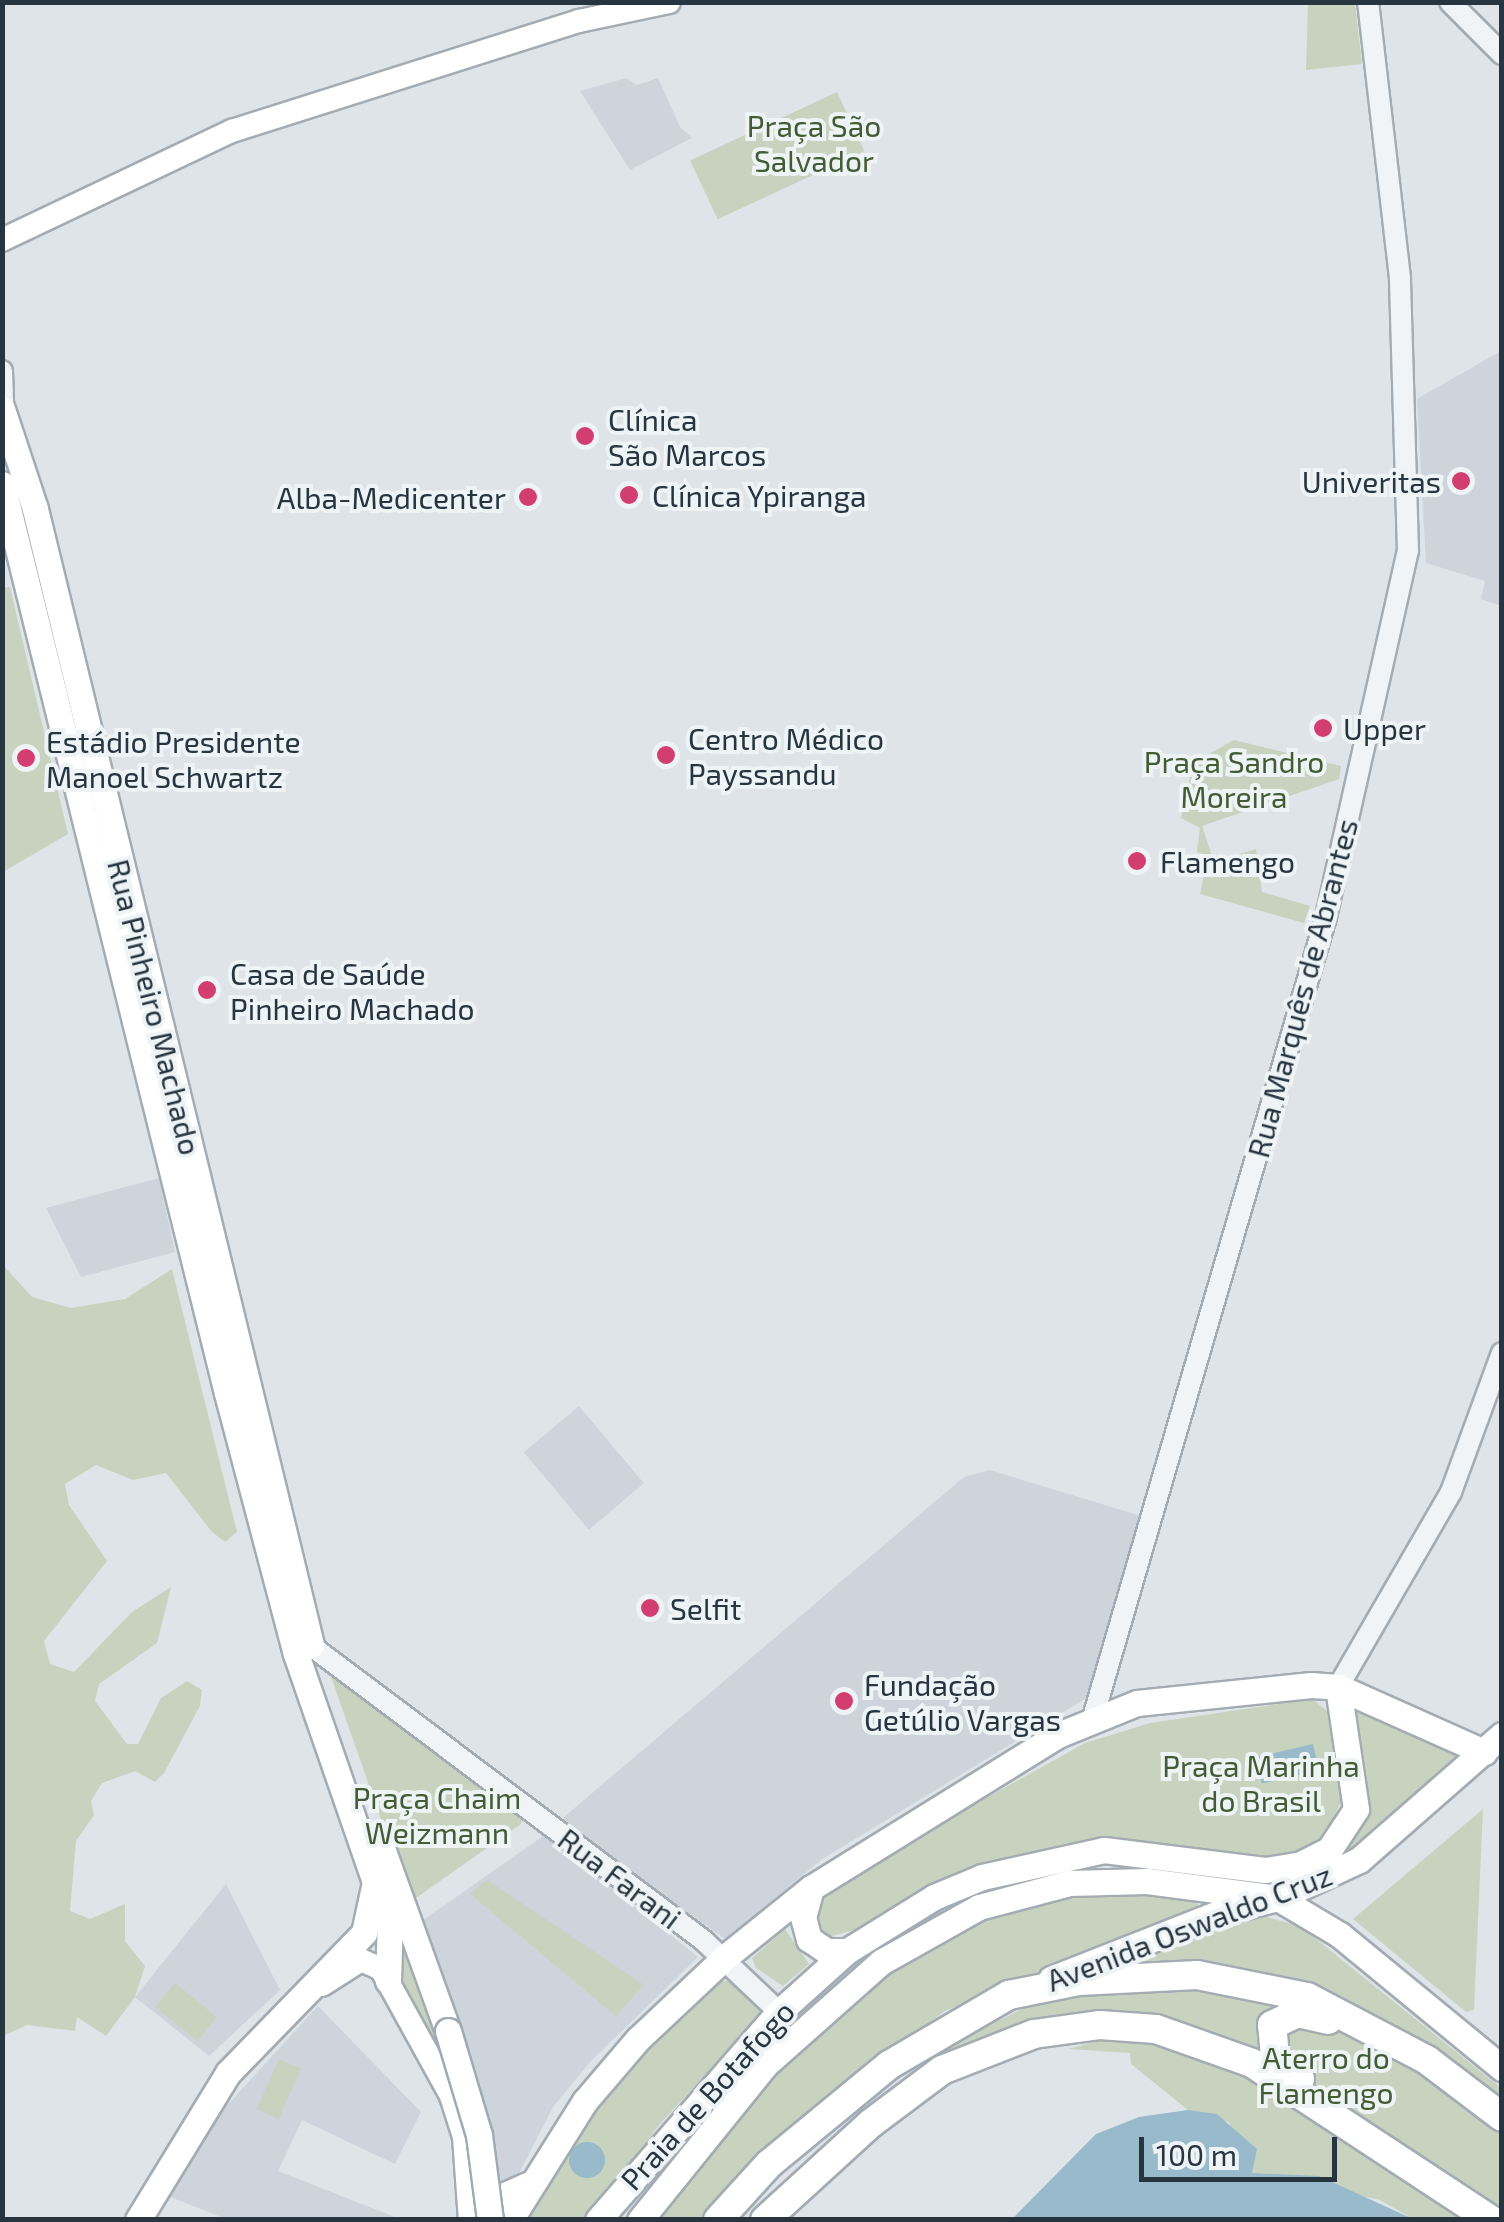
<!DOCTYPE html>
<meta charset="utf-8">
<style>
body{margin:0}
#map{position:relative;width:1504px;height:2222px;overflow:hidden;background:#dfe4e9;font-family:"Exo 2",sans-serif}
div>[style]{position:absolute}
.built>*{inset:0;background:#cdd4db;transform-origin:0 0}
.green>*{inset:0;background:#c8d3bf;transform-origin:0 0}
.water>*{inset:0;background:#98baca;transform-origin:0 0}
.round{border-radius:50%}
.roads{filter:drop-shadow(2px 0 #a4acb3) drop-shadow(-2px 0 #a4acb3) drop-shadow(0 2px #a4acb3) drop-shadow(0 -2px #a4acb3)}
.tertiary>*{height:20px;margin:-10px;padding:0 10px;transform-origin:10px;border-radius:10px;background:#f1f4f7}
.secondary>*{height:22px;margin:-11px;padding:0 11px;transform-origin:11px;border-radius:11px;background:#fff}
.primary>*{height:25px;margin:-12.5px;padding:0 12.5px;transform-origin:12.5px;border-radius:12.5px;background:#fff}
.trunk>*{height:28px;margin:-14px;padding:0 14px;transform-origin:14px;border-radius:14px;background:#fff}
.bridges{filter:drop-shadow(2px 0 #9dabb5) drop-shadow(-2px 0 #9dabb5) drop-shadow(0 2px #9dabb5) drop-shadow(0 -2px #9dabb5)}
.primary-bridge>*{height:25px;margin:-12.5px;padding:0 12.5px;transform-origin:12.5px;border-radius:12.5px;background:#fff}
.dots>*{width:28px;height:28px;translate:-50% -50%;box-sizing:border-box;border:5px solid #eef3f6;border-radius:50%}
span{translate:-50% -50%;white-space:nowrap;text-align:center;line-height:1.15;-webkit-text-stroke:8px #eef3f6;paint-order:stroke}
.park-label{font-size:30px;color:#435c34}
.poi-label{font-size:30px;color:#273540}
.left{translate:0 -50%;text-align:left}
.right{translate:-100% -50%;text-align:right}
.street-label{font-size:30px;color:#273540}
.frame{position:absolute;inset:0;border:5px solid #273540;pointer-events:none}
.scale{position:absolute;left:1139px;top:2137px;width:198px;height:45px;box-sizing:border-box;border:5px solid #273540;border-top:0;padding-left:12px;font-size:30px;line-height:35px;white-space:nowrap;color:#273540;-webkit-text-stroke:8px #eef3f6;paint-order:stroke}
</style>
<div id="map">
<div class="built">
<i style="clip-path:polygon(626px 78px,637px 85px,658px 78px,680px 127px,692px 138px,630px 170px,580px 91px)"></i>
<i style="clip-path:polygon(1501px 351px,1501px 606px,1481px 599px,1485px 581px,1426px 563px,1417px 399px)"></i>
<i style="clip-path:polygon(159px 1178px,175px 1252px,81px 1277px,46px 1208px)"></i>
<i style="left:579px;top:1406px;width:101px;height:72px;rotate:50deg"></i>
<i style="clip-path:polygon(990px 1470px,1141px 1516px,1088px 1697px,821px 1860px,725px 1939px,564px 1824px,564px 1817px,964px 1477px)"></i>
<i style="clip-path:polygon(546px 1834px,698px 1957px,591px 2061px,553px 2107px,515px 2181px,498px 2191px,419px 1923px)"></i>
<i style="clip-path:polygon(226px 1884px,280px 1990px,209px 2056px,135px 1997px)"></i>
<i style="clip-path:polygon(318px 2006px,421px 2112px,395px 2164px,302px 2120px,278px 2171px,400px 2219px,226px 2219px,168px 2196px,208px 2126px)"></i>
</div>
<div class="green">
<i style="clip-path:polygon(1308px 3px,1355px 3px,1362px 64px,1306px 70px)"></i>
<i style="left:837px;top:92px;width:65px;height:162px;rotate:65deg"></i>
<i style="clip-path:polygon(10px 587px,68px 834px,3px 872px,2px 588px)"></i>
<i style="clip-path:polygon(1234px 740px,1341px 766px,1339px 779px,1202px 826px,1214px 862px,1256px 849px,1262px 892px,1310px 906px,1304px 923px,1200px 894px,1208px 856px,1197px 852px,1200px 828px,1181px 818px,1193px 763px)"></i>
<i style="clip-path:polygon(3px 1265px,32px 1297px,71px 1308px,125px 1299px,172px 1269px,237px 1532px,225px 1542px,212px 1532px,166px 1473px,133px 1480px,96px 1465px,65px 1484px,69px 1505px,107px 1561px,44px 1641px,50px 1664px,74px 1672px,132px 1612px,171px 1587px,157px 1643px,99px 1684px,95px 1701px,127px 1744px,138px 1744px,161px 1698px,187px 1681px,202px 1690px,200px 1706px,164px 1773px,155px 1782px,135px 1771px,102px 1783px,91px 1801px,94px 1815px,76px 1841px,70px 1911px,90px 1919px,125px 1904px,125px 1941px,145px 1966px,135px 1997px,106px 2036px,77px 2017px,75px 2031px,27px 2025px,3px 2036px)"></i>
<i style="clip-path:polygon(328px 1668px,523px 1814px,521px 1824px,416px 1898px,408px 1897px)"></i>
<i style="clip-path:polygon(1312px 1699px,1327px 1711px,1342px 1799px,1324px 1838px,1304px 1851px,1260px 1860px,1148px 1842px,1067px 1843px,956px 1878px,858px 1929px,828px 1937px,816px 1933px,815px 1905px,864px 1866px,1085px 1743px,1150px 1723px)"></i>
<i style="clip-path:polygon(1354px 1711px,1451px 1751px,1458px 1759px,1340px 1857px,1364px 1826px,1369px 1802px)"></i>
<i style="clip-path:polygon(1483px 1809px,1474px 2010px,1466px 2012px,1353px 1919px)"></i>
<i style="clip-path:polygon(487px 1880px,644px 1985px,616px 2016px,470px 1894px)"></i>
<i style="clip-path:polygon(1109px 1890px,1190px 1897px,1201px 1907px,945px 2011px,802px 2116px,699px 2219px,652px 2220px,761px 2085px,920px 1947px,964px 1923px,1059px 1894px)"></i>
<i style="clip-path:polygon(393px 1903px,455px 2080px,396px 1983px)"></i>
<i style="clip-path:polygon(1255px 1914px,1300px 1926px,1501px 2088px,1501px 2219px,1413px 2219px,1380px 2200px,1252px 2173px,1229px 2122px,1188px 2110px,1131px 2064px,1130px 2053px,1068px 2049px,1105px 2039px,1127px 2013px,1018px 2022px,925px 2063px,922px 2059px,1026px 2007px,1126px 1987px,1125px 1958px)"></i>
<i style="clip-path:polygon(785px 1929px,809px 1964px,783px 1986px,756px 1968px,752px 1958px)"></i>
<i style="clip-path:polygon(733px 1980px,763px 2012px,659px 2125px,589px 2219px,516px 2220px,549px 2166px,626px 2070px,718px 1982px)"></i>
<i style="left:175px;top:1983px;width:54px;height:31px;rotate:39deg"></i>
<i style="left:279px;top:2059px;width:24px;height:55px;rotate:24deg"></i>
</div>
<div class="water">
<i style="left:1313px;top:1744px;width:27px;height:59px;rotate:77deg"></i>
<i style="clip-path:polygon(1188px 2110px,1217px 2114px,1257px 2149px,1252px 2173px,1319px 2176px,1413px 2219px,1012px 2219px,1096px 2134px,1139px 2117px)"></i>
<i class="round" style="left:569px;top:2142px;width:36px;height:36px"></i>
</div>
<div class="roads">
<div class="tertiary">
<i style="left:1450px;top:2px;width:74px;rotate:45deg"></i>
<i style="left:2px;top:371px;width:38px;rotate:88deg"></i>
<i style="left:310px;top:1645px;width:493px;rotate:36.9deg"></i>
<i style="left:704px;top:1941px;width:103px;rotate:43.4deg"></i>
<i style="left:1338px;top:1687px;width:225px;rotate:-59.9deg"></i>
<i style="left:1451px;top:1492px;width:148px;rotate:-69.9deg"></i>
<i style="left:1092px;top:1721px;width:837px;rotate:-73.77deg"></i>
<i style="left:1326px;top:917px;width:375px;rotate:-77.4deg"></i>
<i style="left:1408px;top:551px;width:273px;rotate:-91.7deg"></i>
<i style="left:1400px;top:278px;width:278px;rotate:-96.6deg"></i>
</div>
<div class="secondary">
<i style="left:2px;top:240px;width:255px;rotate:-25.4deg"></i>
<i style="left:232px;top:131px;width:364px;rotate:-17.6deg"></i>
<i style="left:579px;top:21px;width:92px;rotate:-11.9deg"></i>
<i style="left:322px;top:1985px;width:46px;rotate:-32.7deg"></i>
<i style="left:361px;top:1960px;width:22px;rotate:24deg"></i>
<i style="left:381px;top:1969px;width:145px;rotate:61.1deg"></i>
<i style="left:451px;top:2096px;width:43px;rotate:72.4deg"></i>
<i style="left:464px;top:2137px;width:83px;rotate:85.9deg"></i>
</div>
<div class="primary">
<i style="left:2px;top:409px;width:105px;rotate:71.7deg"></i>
<i style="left:35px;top:509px;width:1169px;rotate:76.34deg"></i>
<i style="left:2px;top:484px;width:936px;rotate:76.1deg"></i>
<i style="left:227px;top:1393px;width:270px;rotate:75.2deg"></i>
<i style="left:296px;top:1654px;width:241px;rotate:70.9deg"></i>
<i style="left:375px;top:1882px;width:52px;rotate:102.2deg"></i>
<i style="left:364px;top:1933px;width:195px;rotate:134.2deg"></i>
<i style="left:228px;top:2073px;width:172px;rotate:121.5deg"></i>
<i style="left:382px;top:1848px;width:195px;rotate:70.2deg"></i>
<i style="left:811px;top:1888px;width:30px;rotate:105deg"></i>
<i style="left:803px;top:1917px;width:23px;rotate:75deg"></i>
<i style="left:809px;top:1939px;width:22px;rotate:34deg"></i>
<i style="left:827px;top:1951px;width:20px"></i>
<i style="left:1051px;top:1979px;width:183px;rotate:-21.5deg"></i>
<i style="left:1221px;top:1912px;width:59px;rotate:-13.8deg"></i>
<i style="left:1278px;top:1898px;width:89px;rotate:-25.1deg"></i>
<i style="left:1359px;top:1860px;width:190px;rotate:-41.2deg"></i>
<i style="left:388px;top:1981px;width:93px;rotate:-88.2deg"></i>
<i style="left:470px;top:2196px;width:26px;rotate:7deg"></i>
<i style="left:496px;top:2199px;width:35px;rotate:-24deg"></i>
<i style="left:510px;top:2220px;width:141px;rotate:-57.8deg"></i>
<i style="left:585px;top:2101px;width:82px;rotate:-49.5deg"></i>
<i style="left:638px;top:2039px;width:118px;rotate:-43.3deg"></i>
<i style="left:724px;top:1958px;width:112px;rotate:-38.8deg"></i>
<i style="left:811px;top:1888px;width:291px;rotate:-31.8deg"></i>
<i style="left:1058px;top:1735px;width:85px;rotate:-22.1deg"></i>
<i style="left:1137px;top:1703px;width:175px;rotate:-5.9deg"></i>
<i style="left:1311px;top:1685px;width:27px;rotate:4deg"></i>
<i style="left:1338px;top:1687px;width:160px;rotate:24deg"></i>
<i style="left:598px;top:2220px;width:276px;rotate:-49deg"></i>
<i style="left:779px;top:2012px;width:91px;rotate:-41.9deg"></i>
<i style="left:847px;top:1951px;width:102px;rotate:-31.8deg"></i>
<i style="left:934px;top:1897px;width:52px;rotate:-22.6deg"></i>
<i style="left:982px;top:1877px;width:125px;rotate:-12.5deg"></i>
<i style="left:1104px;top:1850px;width:162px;rotate:7.1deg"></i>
<i style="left:1265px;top:1870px;width:36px;rotate:-9deg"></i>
<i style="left:1301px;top:1864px;width:31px;rotate:-27deg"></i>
<i style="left:1329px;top:1850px;width:49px;rotate:-56.6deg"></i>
<i style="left:1356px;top:1809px;width:123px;rotate:-98.4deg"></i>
<i style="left:640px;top:2220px;width:199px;rotate:-51.1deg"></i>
<i style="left:765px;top:2065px;width:155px;rotate:-41.6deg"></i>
<i style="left:881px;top:1962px;width:112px;rotate:-29.3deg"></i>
<i style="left:979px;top:1907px;width:93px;rotate:-14.9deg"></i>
<i style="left:1069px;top:1883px;width:78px;rotate:-1.5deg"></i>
<i style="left:1147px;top:1881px;width:132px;rotate:7.4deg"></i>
<i style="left:1278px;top:1898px;width:72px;rotate:30.8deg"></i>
<i style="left:1340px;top:1935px;width:210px;rotate:39.4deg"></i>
</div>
<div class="trunk">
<i style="left:1300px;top:2079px;width:33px;rotate:-139deg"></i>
<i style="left:1275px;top:2057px;width:32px;rotate:-95deg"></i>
<i style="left:1272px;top:2025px;width:29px;rotate:-25deg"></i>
<i style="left:1298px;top:2013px;width:31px;rotate:13deg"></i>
<i style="left:718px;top:2220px;width:76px;rotate:-47.7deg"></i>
<i style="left:769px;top:2164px;width:156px;rotate:-39.5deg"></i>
<i style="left:889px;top:2065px;width:139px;rotate:-30.3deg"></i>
<i style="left:1009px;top:1995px;width:71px;rotate:-11.3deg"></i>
<i style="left:1079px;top:1981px;width:118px;rotate:-2.9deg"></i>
<i style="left:1197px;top:1975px;width:112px;rotate:11.3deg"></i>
<i style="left:1307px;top:1997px;width:136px;rotate:27.7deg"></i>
<i style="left:1427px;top:2060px;width:94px;rotate:37.2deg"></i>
<i style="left:765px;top:2220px;width:142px;rotate:-42.4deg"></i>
<i style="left:870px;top:2124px;width:90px;rotate:-36.9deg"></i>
<i style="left:942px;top:2070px;width:99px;rotate:-21.4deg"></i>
<i style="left:1034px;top:2034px;width:67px;rotate:-7.8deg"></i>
<i style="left:1100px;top:2025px;width:56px;rotate:4.1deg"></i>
<i style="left:1156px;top:2029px;width:102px;rotate:19.5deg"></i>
<i style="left:1252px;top:2063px;width:286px;rotate:33.3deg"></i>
</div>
</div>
<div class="bridges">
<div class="primary-bridge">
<i style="left:448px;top:2031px;width:109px;rotate:73.4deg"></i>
<i style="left:479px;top:2135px;width:86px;rotate:82.6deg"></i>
</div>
</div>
<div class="dots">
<i style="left:585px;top:436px;background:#d33e70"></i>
<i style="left:1461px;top:481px;background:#d33e70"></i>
<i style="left:629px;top:495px;background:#d33e70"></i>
<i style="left:528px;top:497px;background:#d33e70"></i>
<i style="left:1323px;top:728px;background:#d33e70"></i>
<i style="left:666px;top:755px;background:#d33e70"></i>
<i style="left:26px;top:758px;background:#d33e70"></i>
<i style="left:1137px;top:861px;background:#d33e70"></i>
<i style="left:207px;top:990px;background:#d33e70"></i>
<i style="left:650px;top:1608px;background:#d33e70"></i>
<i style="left:844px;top:1701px;background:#d33e70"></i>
</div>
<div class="park-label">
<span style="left:814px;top:142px">Praça São<br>Salvador</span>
<span style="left:1234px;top:778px">Praça Sandro<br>Moreira</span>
<span style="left:1261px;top:1782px">Praça Marinha<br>do Brasil</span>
<span style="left:437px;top:1814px">Praça Chaim<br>Weizmann</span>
<span style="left:1326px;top:2074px">Aterro do<br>Flamengo</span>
</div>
<div class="poi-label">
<span class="left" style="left:608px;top:436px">Clínica<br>São Marcos</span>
<span class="right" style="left:1441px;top:481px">Univeritas</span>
<span class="left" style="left:652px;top:495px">Clínica Ypiranga</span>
<span class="right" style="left:506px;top:497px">Alba-Medicenter</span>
<span class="left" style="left:1343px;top:728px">Upper</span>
<span class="left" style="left:688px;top:755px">Centro Médico<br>Payssandu</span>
<span class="left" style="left:46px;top:758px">Estádio Presidente<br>Manoel Schwartz</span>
<span class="left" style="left:1160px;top:861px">Flamengo</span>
<span class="left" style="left:230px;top:990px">Casa de Saúde<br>Pinheiro Machado</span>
<span class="left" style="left:670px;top:1608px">Selfit</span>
<span class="left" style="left:864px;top:1701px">Fundação<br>Getúlio Vargas</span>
</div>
<div class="street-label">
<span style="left:1302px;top:988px;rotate:-75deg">Rua Marquês de Abrantes</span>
<span style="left:155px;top:1007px;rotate:76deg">Rua Pinheiro Machado</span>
<span style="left:620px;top:1878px;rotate:37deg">Rua Farani</span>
<span style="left:1189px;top:1927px;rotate:-21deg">Avenida Oswaldo Cruz</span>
<span style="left:707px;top:2095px;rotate:-48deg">Praia de Botafogo</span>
</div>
<div class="frame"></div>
<div class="scale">100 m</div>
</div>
